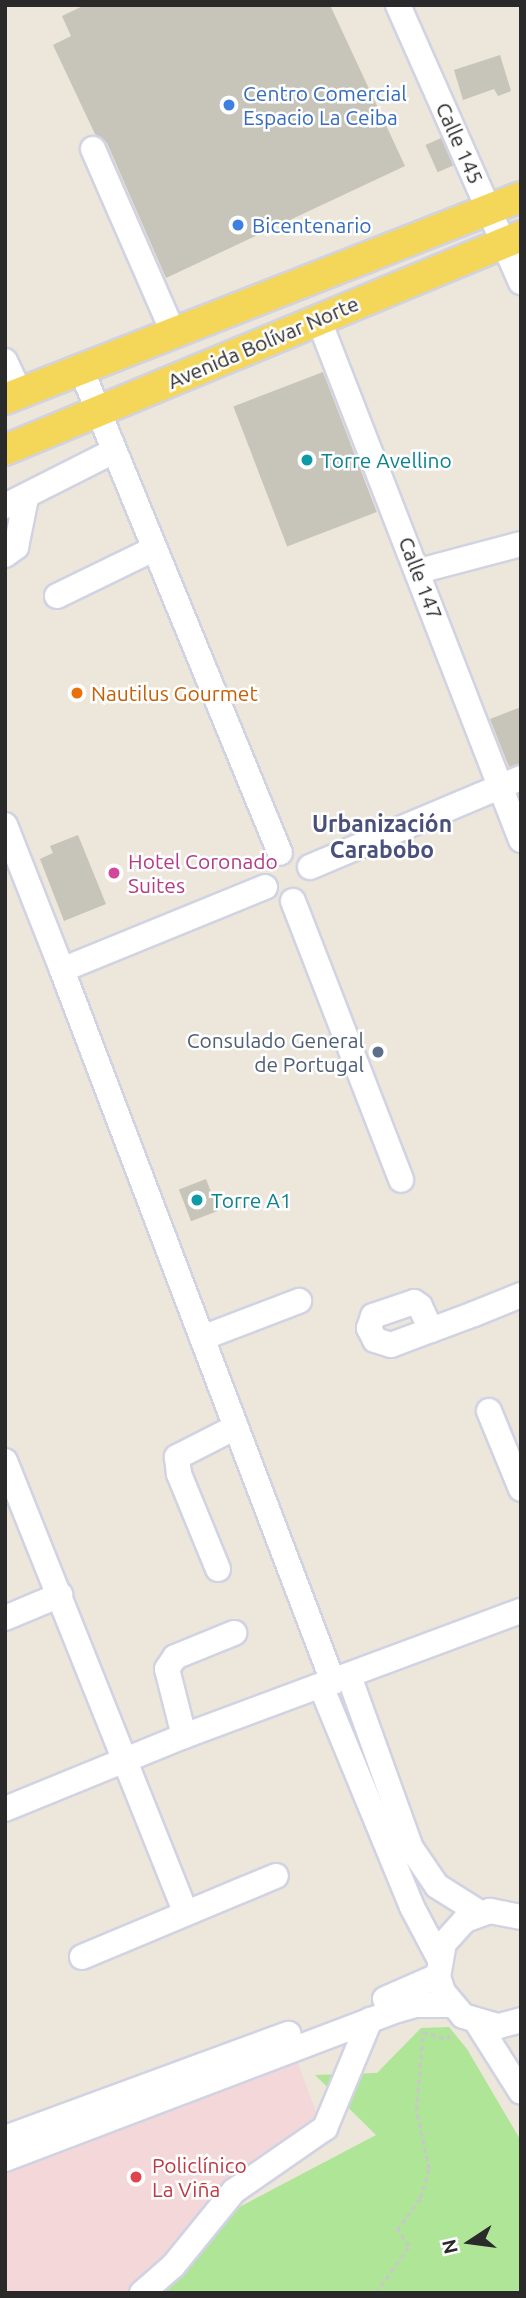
<!DOCTYPE html>
<meta charset="utf-8">
<style>
body{margin:0}
#map{position:relative;width:526px;height:2298px;overflow:hidden;background:#ece6db;font-family:Ubuntu,sans-serif}
div>[style]{position:absolute}
.medical>*{inset:0;background:#f4d8d9}
.green>*{inset:0;background:#aee596}
.building>*{inset:0;background:#c7c4ba;transform-origin:0 0}
.path>*{height:2.5px;margin-top:-1.25px;transform-origin:0;background:repeating-linear-gradient(90deg,#c8c8c8 0 5px,transparent 0 8.5px)}
.roads{filter:drop-shadow(2px 0 #d1d3e3) drop-shadow(-2px 0 #d1d3e3) drop-shadow(0 2px #d1d3e3) drop-shadow(0 -2px #d1d3e3)}
.minor>*{height:24px;margin:-12px;padding:0 12px;transform-origin:12px;border-radius:12px;background:#fff}
.major>*{height:30px;margin:-15px;padding:0 15px;transform-origin:15px;border-radius:15px;background:#f4d659}
.dots>*{width:19px;height:19px;translate:-50% -50%;box-sizing:border-box;border:4px solid #fff;border-radius:50%}
span{translate:-50% -50%;white-space:nowrap;text-align:center;line-height:1.15;-webkit-text-stroke:5px #fff;paint-order:stroke}
.shop-label{font-size:21px;color:#366cbe}
.left{translate:0 -50%;text-align:left}
.street-label{font-size:21px;color:#2a2a2a}
.culture-label{font-size:21px;color:#0d838f}
.food-label{font-size:21px;color:#c56008}
.hotel-label{font-size:21px;color:#b23c85}
.service-label{font-size:21px;color:#4e5e75}
.right{translate:-100% -50%;text-align:right}
.health-label{font-size:21px;color:#be3a42}
.neighbourhood-label{font-size:23px;color:#49507c;font-weight:700}
.frame{position:absolute;inset:0;border:7px solid #2a2a2a;pointer-events:none}
.north{position:absolute;left:435px;top:2207px;width:70px;height:70px;-webkit-text-stroke:5px #fff;paint-order:stroke;rotate:257deg;font-size:19px;font-weight:700;line-height:28px;text-align:center;color:#2a2a2a}
.north::after{content:'';display:block;margin:auto;width:24px;height:32px;background:#2a2a2a;clip-path:polygon(50% 0,100% 100%,50% 72%,0 100%)}
</style>
<div id="map">
<div class="medical">
<i style="clip-path:polygon(295px 2055px,326px 2139px,248px 2189px,154px 2293px,5px 2293px,5px 2165px)"></i>
</div>
<div class="green">
<i style="clip-path:polygon(449px 2027px,467px 2049px,521px 2141px,521px 2293px,154px 2293px,211px 2222px,376px 2135px,315px 2075px,377px 2073px,421px 2028px)"></i>
</div>
<div class="building">
<i style="clip-path:polygon(85px 5px,330px 5px,405px 166px,166px 278px,107px 143px,95px 134px,53px 45px,71px 36px,62px 16px)"></i>
<i style="clip-path:polygon(500px 55px,511px 91px,498px 96px,494px 89px,463px 100px,454px 70px)"></i>
<i style="left:441px;top:138px;width:30px;height:17px;rotate:66deg"></i>
<i style="left:323px;top:372px;width:150px;height:96px;rotate:69deg"></i>
<i style="clip-path:polygon(521px 707px,521px 763px,509px 767px,490px 719px)"></i>
<i style="clip-path:polygon(78px 835px,106px 904px,64px 921px,40px 859px,53px 853px,50px 846px)"></i>
<i style="left:206px;top:1179px;width:34px;height:29px;rotate:69deg"></i>
</div>
<div class="path">
<i style="left:376px;top:2293px;width:57px;rotate:-54.9deg"></i>
<i style="left:409px;top:2246px;width:20px;rotate:-127deg"></i>
<i style="left:397px;top:2230px;width:39px;rotate:-54deg"></i>
<i style="left:420px;top:2198px;width:30px;rotate:-73deg"></i>
<i style="left:429px;top:2169px;width:60px;rotate:-102.4deg"></i>
<i style="left:416px;top:2110px;width:78px;rotate:-84.9deg"></i>
<i style="left:423px;top:2032px;width:25px;rotate:16deg"></i>
<i style="left:447px;top:2039px;width:9px;rotate:-54deg"></i>
</div>
<div class="roads">
<div class="minor">
<i style="left:398px;top:5px;width:303px;rotate:66.1deg"></i>
<i style="left:93px;top:149px;width:200px;rotate:66.4deg"></i>
<i style="left:318px;top:318px;width:560px;rotate:68.75deg"></i>
<i style="left:5px;top:361px;width:35px;rotate:65deg"></i>
<i style="left:81px;top:369px;width:523px;rotate:67.65deg"></i>
<i style="left:5px;top:506px;width:122px;rotate:-26.8deg"></i>
<i style="left:5px;top:555px;width:14px;rotate:-36deg"></i>
<i style="left:16px;top:547px;width:50px;rotate:-78.5deg"></i>
<i style="left:419px;top:571px;width:106px;rotate:-14.8deg"></i>
<i style="left:57px;top:596px;width:108px;rotate:-25.9deg"></i>
<i style="left:5px;top:825px;width:156px;rotate:68.5deg"></i>
<i style="left:310px;top:867px;width:229px;rotate:-22.9deg"></i>
<i style="left:265px;top:887px;width:219px;rotate:157.8deg"></i>
<i style="left:62px;top:970px;width:762px;rotate:69.16deg"></i>
<i style="left:293px;top:901px;width:299px;rotate:68.8deg"></i>
<i style="left:431px;top:1330px;width:26px;rotate:-115deg"></i>
<i style="left:420px;top:1306px;width:7px;rotate:-146deg"></i>
<i style="left:414px;top:1302px;width:43px;rotate:161.1deg"></i>
<i style="left:373px;top:1316px;width:13px;rotate:108deg"></i>
<i style="left:369px;top:1328px;width:13px;rotate:63deg"></i>
<i style="left:375px;top:1340px;width:17px;rotate:17deg"></i>
<i style="left:391px;top:1345px;width:43px;rotate:-20.6deg"></i>
<i style="left:431px;top:1330px;width:46px;rotate:-20.4deg"></i>
<i style="left:474px;top:1314px;width:51px;rotate:-22deg"></i>
<i style="left:202px;top:1338px;width:104px;rotate:-20.9deg"></i>
<i style="left:489px;top:1411px;width:84px;rotate:67.7deg"></i>
<i style="left:5px;top:1461px;width:487px;rotate:68.2deg"></i>
<i style="left:218px;top:1569px;width:103px;rotate:-112.3deg"></i>
<i style="left:179px;top:1474px;width:17px;rotate:-97deg"></i>
<i style="left:177px;top:1457px;width:66px;rotate:-27deg"></i>
<i style="left:5px;top:1618px;width:60px;rotate:-22.7deg"></i>
<i style="left:349px;top:1676px;width:183px;rotate:70.2deg"></i>
<i style="left:411px;top:1848px;width:46px;rotate:55.6deg"></i>
<i style="left:437px;top:1886px;width:51px;rotate:32.1deg"></i>
<i style="left:321px;top:1686px;width:239px;rotate:67.6deg"></i>
<i style="left:412px;top:1907px;width:58px;rotate:62.1deg"></i>
<i style="left:184px;top:1736px;width:69px;rotate:-104.2deg"></i>
<i style="left:167px;top:1669px;width:14px;rotate:-56deg"></i>
<i style="left:175px;top:1657px;width:64px;rotate:-22.1deg"></i>
<i style="left:5px;top:1809px;width:193px;rotate:-22.2deg"></i>
<i style="left:184px;top:1736px;width:359px;rotate:-20.4deg"></i>
<i style="left:521px;top:1917px;width:32px;rotate:-169deg"></i>
<i style="left:490px;top:1911px;width:27px;rotate:160deg"></i>
<i style="left:465px;top:1920px;width:31px;rotate:132deg"></i>
<i style="left:444px;top:1943px;width:34px;rotate:100deg"></i>
<i style="left:438px;top:1976px;width:17px;rotate:73deg"></i>
<i style="left:443px;top:1992px;width:31px;rotate:50deg"></i>
<i style="left:463px;top:2016px;width:37px;rotate:16deg"></i>
<i style="left:499px;top:2026px;width:23px;rotate:-15deg"></i>
<i style="left:82px;top:1957px;width:210px;rotate:-22.7deg"></i>
<i style="left:385px;top:1999px;width:58px;rotate:-23.5deg"></i>
<i style="left:478px;top:2024px;width:80px;rotate:57.7deg"></i>
<i style="left:5px;top:2138px;width:302px;rotate:-20.2deg"></i>
<i style="left:5px;top:2159px;width:420px;rotate:-20.8deg"></i>
<i style="left:398px;top:2010px;width:19px;rotate:-16deg"></i>
<i style="left:416px;top:2005px;width:35px"></i>
<i style="left:142px;top:2293px;width:41px;rotate:-41.1deg"></i>
<i style="left:173px;top:2266px;width:97px;rotate:-50.9deg"></i>
<i style="left:234px;top:2191px;width:111px;rotate:-34.7deg"></i>
<i style="left:325px;top:2128px;width:117px;rotate:-67.4deg"></i>
</div>
<div class="major">
<i style="left:5px;top:399px;width:554px;rotate:-21.38deg"></i>
<i style="left:5px;top:450px;width:559px;rotate:-22.53deg"></i>
</div>
</div>
<div class="dots">
<i style="left:229px;top:105px;background:#3f7fe0"></i>
<i style="left:238px;top:225px;background:#3f7fe0"></i>
<i style="left:307px;top:460px;background:#0f9aa8"></i>
<i style="left:77px;top:693px;background:#e8710a"></i>
<i style="left:114px;top:873px;background:#d1479c"></i>
<i style="left:378px;top:1052px;background:#5c6f8a"></i>
<i style="left:197px;top:1200px;background:#0f9aa8"></i>
<i style="left:136px;top:2177px;background:#e0444e"></i>
</div>
<div class="shop-label">
<span class="left" style="left:243px;top:105px">Centro Comercial<br>Espacio La Ceiba</span>
<span class="left" style="left:252px;top:225px">Bicentenario</span>
</div>
<div class="street-label">
<span style="left:460px;top:143px;rotate:66deg">Calle 145</span>
<span style="left:263px;top:342px;rotate:-23deg">Avenida Bolívar Norte</span>
<span style="left:421px;top:578px;rotate:69deg">Calle 147</span>
</div>
<div class="culture-label">
<span class="left" style="left:321px;top:460px">Torre Avellino</span>
<span class="left" style="left:211px;top:1200px">Torre A1</span>
</div>
<div class="food-label">
<span class="left" style="left:91px;top:693px">Nautilus Gourmet</span>
</div>
<div class="hotel-label">
<span class="left" style="left:128px;top:873px">Hotel Coronado<br>Suites</span>
</div>
<div class="service-label">
<span class="right" style="left:364px;top:1052px">Consulado General<br>de Portugal</span>
</div>
<div class="health-label">
<span class="left" style="left:152px;top:2177px">Policlínico<br>La Viña</span>
</div>
<div class="neighbourhood-label">
<span style="left:382px;top:837px">Urbanización<br>Carabobo</span>
</div>
<div class="frame"></div>
<div class="north">N</div>
</div>
